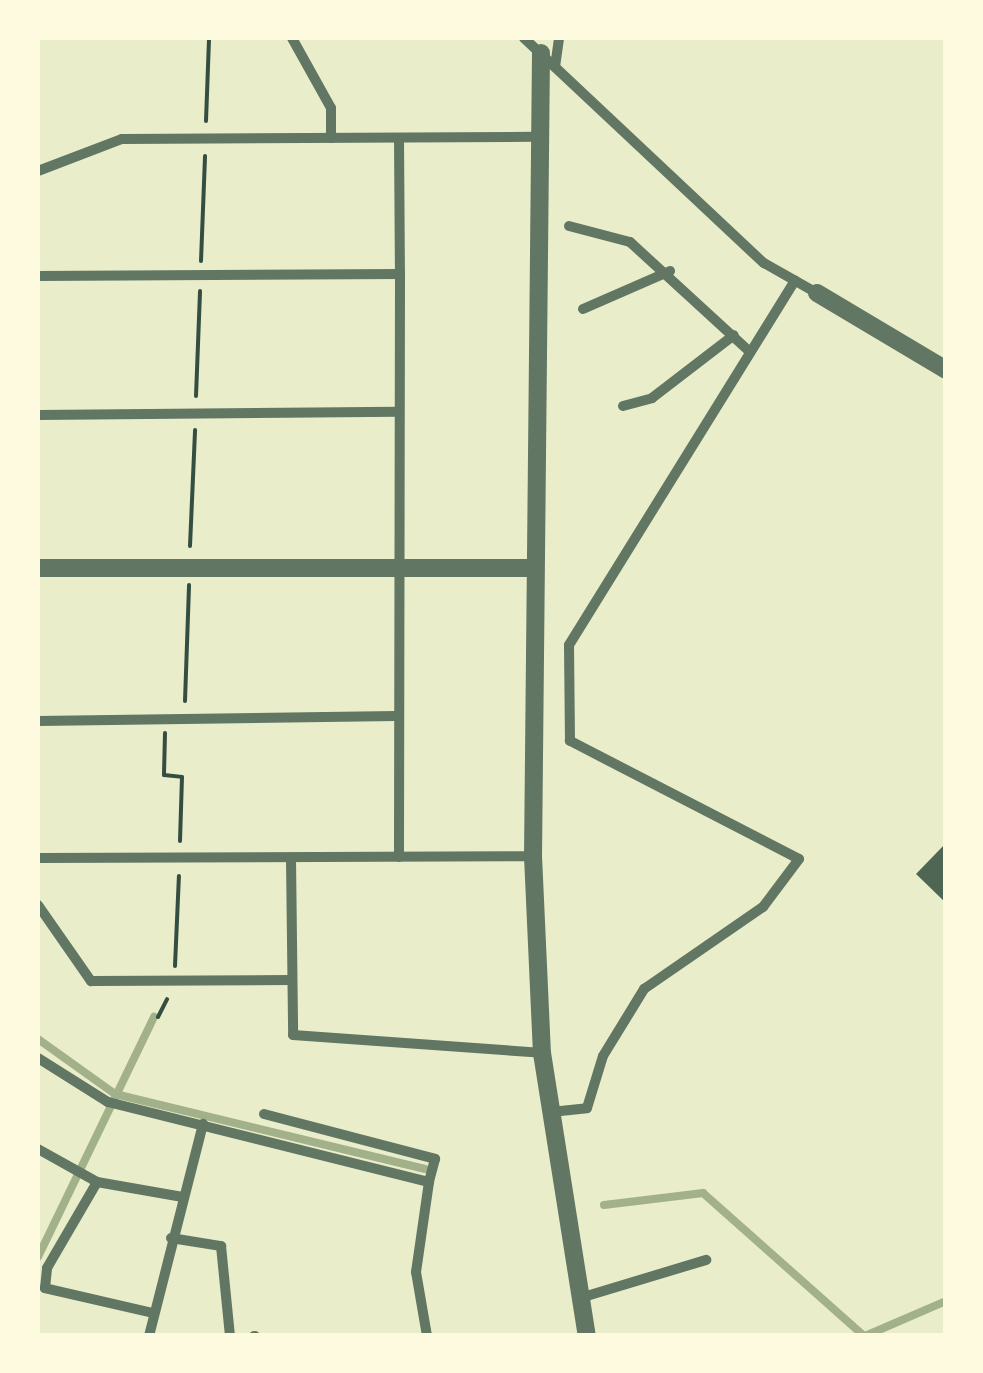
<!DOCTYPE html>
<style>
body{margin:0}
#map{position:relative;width:983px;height:1373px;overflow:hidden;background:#e9edc9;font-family:"Alegreya Sans",sans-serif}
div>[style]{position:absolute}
.stream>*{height:8px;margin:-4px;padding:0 4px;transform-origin:4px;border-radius:4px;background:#a3b18a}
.building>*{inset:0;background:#4f6655}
.path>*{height:4px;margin:-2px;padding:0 2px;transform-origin:2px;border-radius:2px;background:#344e41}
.minor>*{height:10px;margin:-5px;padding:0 5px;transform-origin:5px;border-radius:5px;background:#617663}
.tertiary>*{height:18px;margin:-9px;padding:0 9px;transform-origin:9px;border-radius:9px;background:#617663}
span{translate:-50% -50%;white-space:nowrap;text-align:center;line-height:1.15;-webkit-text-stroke:9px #fefae0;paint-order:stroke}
.frame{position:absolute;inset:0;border:40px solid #fefae0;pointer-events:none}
</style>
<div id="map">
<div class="stream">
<i style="left:38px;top:1039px;width:95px;rotate:35.5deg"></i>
<i style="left:115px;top:1094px;width:319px;rotate:13.6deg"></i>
<i style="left:604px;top:1205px;width:100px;rotate:-6.9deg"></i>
<i style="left:703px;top:1193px;width:215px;rotate:41.6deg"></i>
<i style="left:38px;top:1257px;width:267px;rotate:-64.2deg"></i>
<i style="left:865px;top:1336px;width:88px;rotate:-23.4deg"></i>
</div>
<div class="building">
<i style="clip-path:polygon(946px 843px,946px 903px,916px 874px)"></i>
</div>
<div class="path">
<i style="left:206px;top:121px;width:83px;rotate:-87.9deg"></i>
<i style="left:201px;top:261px;width:105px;rotate:-87.8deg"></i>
<i style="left:196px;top:396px;width:105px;rotate:-87.8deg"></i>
<i style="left:190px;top:546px;width:116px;rotate:-87.5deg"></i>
<i style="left:185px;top:701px;width:116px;rotate:-88deg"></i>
<i style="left:165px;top:733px;width:42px;rotate:91.4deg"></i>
<i style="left:164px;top:775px;width:18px;rotate:6deg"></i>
<i style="left:182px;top:777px;width:64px;rotate:91.8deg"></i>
<i style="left:175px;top:966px;width:90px;rotate:-87.5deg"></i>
<i style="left:158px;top:1017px;width:20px;rotate:-63deg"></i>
</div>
<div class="minor">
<i style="left:292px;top:38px;width:80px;rotate:60.9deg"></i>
<i style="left:331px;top:108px;width:30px;rotate:90deg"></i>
<i style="left:524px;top:38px;width:329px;rotate:43.2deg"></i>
<i style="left:764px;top:263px;width:61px;rotate:29.5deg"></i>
<i style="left:555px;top:67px;width:29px;rotate:-82deg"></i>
<i style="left:399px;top:138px;width:136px;rotate:89.6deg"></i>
<i style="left:38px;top:171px;width:90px;rotate:-20.9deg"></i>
<i style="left:122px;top:139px;width:413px;rotate:-0.3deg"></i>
<i style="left:569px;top:226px;width:63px;rotate:14.7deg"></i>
<i style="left:630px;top:242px;width:163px;rotate:42.5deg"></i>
<i style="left:38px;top:276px;width:362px;rotate:-0.3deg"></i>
<i style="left:400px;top:274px;width:583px;rotate:90.1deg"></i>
<i style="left:583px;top:309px;width:95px;rotate:-23.6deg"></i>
<i style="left:623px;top:406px;width:30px;rotate:-15deg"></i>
<i style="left:652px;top:398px;width:103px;rotate:-37.5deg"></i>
<i style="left:38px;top:415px;width:360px;rotate:-0.5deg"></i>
<i style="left:38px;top:721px;width:358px;rotate:-0.8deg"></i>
<i style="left:38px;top:858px;width:495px;rotate:-0.2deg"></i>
<i style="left:291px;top:859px;width:176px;rotate:89.3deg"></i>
<i style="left:293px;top:1035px;width:250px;rotate:4.1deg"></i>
<i style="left:38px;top:905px;width:93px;rotate:55.1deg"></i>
<i style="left:91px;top:981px;width:199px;rotate:-0.3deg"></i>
<i style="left:38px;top:1058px;width:83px;rotate:32.2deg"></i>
<i style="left:108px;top:1102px;width:331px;rotate:14deg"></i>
<i style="left:429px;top:1182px;width:91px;rotate:98.2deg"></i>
<i style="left:416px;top:1272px;width:65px;rotate:80.2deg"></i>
<i style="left:551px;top:1112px;width:36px;rotate:-6deg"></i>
<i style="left:587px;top:1108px;width:54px;rotate:-72.9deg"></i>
<i style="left:603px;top:1056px;width:79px;rotate:-58.5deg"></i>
<i style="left:644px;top:989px;width:145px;rotate:-34.6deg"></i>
<i style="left:763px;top:907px;width:60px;rotate:-53.1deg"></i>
<i style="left:799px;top:859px;width:258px;rotate:-152.7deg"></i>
<i style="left:570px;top:741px;width:96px;rotate:-90.6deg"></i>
<i style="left:569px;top:645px;width:429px;rotate:-58.2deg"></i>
<i style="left:264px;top:1114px;width:177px;rotate:14.7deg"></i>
<i style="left:435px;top:1159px;width:24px;rotate:105deg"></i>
<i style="left:38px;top:1149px;width:68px;rotate:29.2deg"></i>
<i style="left:171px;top:1238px;width:51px;rotate:9.1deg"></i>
<i style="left:221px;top:1246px;width:90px;rotate:84.3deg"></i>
<i style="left:580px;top:1298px;width:132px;rotate:-16.8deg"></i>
<i style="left:153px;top:1313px;width:111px;rotate:-167deg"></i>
<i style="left:45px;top:1288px;width:20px;rotate:-84deg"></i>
<i style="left:47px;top:1268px;width:99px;rotate:-59.8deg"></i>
<i style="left:97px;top:1182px;width:87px;rotate:9.9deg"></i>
<i style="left:149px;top:1336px;width:219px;rotate:-75.7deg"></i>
<i style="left:254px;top:1336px;width:1px"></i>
</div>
<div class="tertiary">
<i style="left:541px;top:53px;width:803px;rotate:90.57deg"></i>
<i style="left:533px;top:856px;width:197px;rotate:87.4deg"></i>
<i style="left:542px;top:1053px;width:287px;rotate:81deg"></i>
<i style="left:817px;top:293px;width:150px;rotate:30.8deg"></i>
<i style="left:38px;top:568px;width:495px"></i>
</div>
<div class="frame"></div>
</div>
